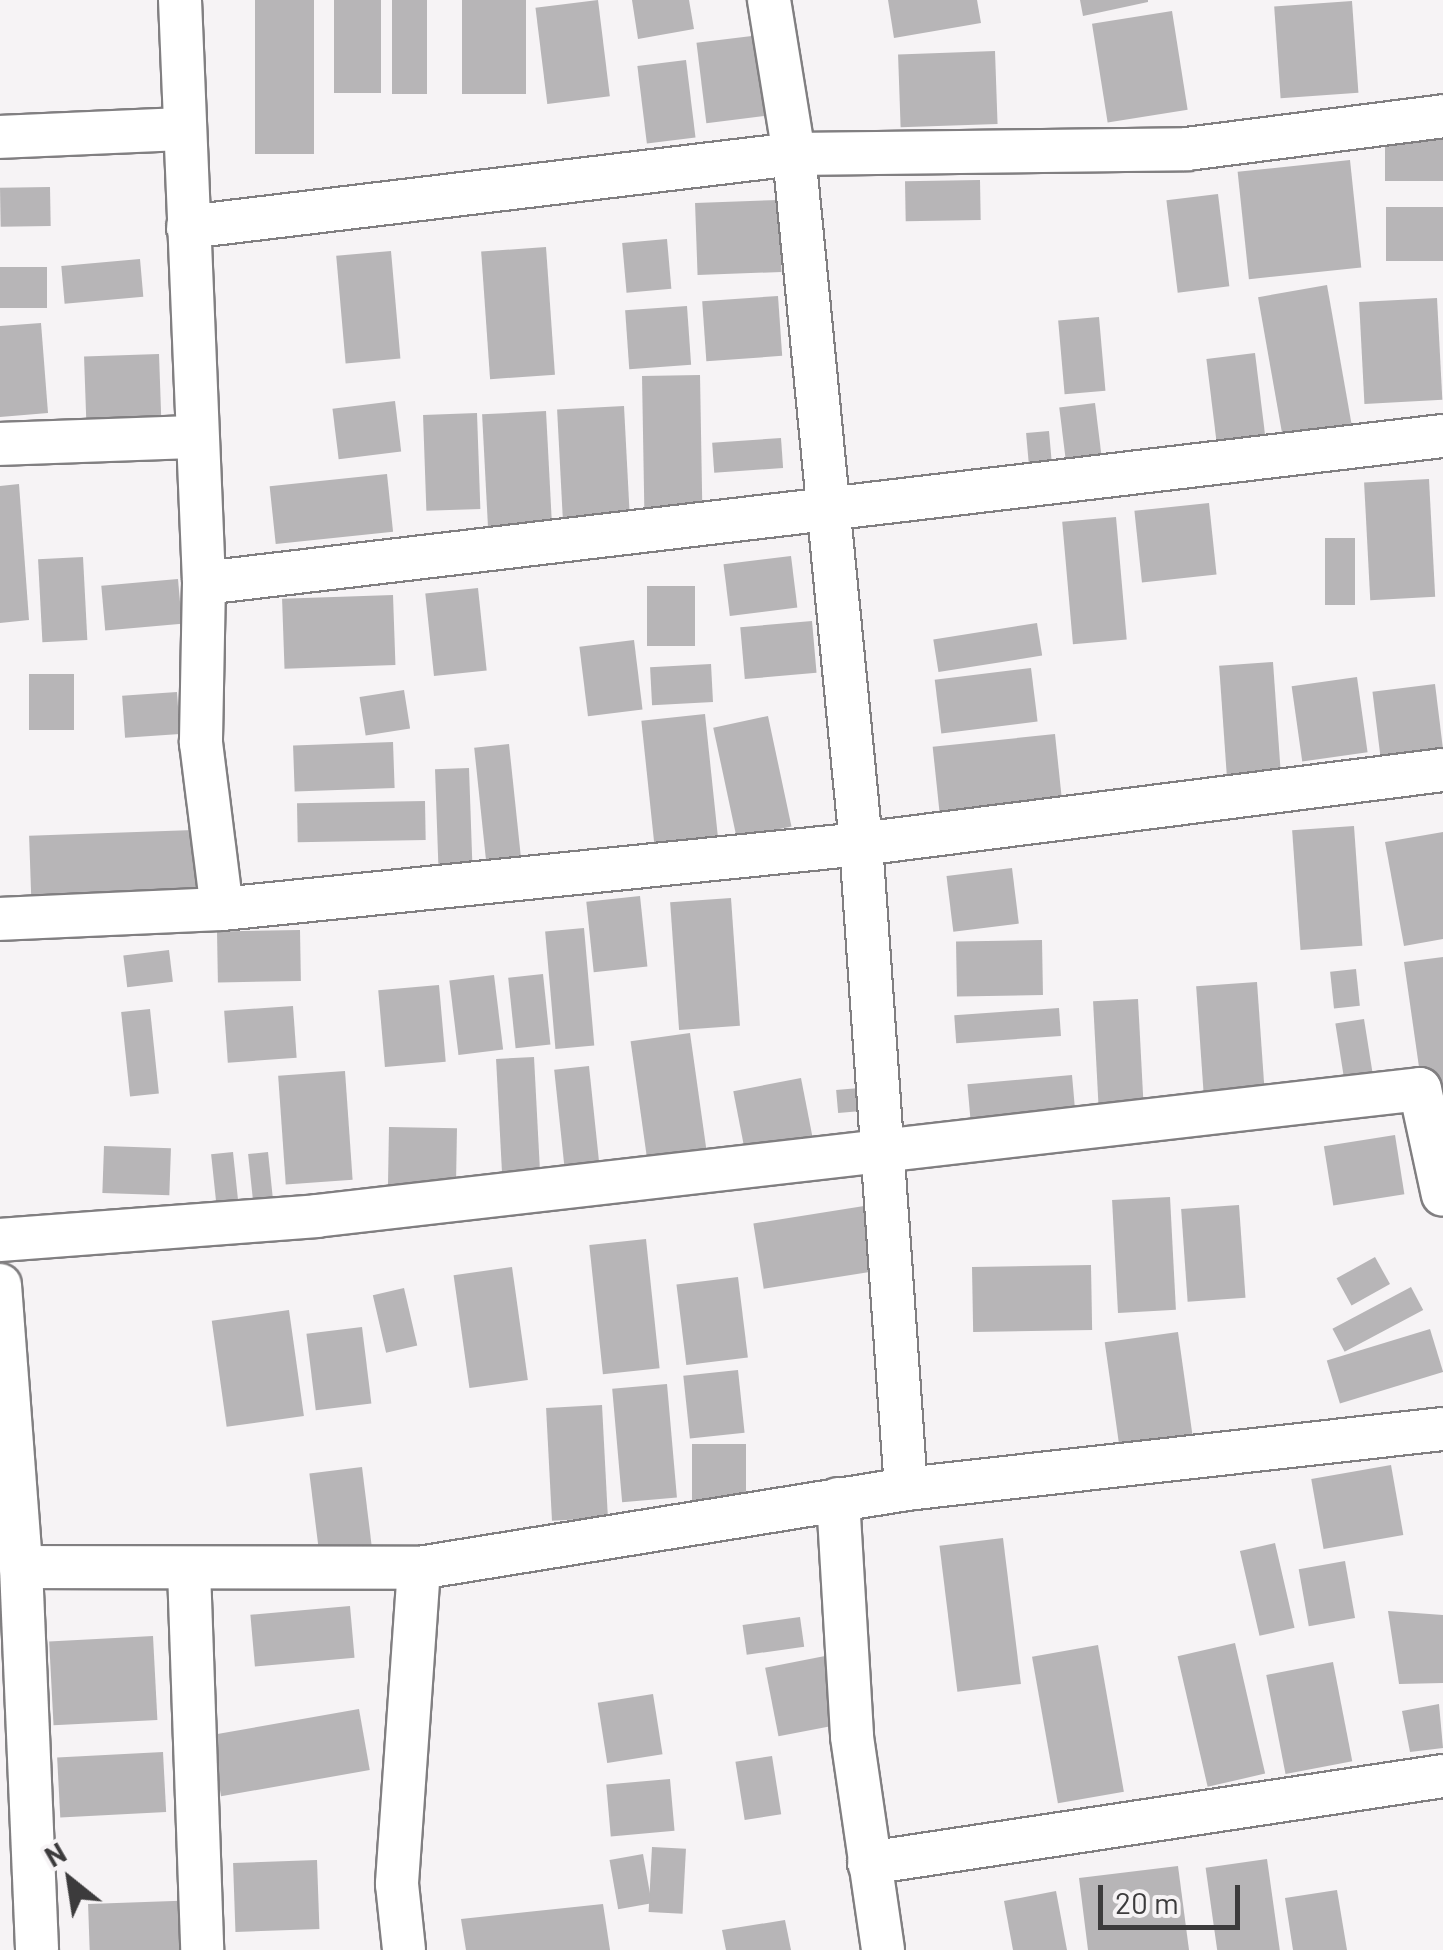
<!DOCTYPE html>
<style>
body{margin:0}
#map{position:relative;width:1443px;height:1950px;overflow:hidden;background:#f6f3f5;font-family:Barlow,sans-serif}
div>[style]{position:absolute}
.building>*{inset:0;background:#b7b5b7;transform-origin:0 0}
.roads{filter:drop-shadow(2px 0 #817f81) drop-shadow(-2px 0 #817f81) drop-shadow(0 2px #817f81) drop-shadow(0 -2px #817f81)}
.street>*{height:42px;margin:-21px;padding:0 21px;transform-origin:21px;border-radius:21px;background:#fff}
span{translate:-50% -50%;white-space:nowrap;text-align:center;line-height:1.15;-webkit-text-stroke:9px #f6f3f5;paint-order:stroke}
.north{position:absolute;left:20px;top:1830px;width:100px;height:100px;-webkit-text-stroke:8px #f6f3f5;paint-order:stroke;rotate:330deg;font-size:28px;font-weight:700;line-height:40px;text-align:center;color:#3c3b3c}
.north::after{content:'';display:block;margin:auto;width:35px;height:45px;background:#3c3b3c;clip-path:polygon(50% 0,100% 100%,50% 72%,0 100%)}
.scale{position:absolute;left:1098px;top:1885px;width:142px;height:45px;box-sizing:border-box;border:5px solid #3c3b3c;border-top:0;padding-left:12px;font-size:30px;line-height:35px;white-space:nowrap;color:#3c3b3c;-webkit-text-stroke:8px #f6f3f5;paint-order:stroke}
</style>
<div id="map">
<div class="building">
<i style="left:255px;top:0;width:59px;height:154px"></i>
<i style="left:334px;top:0;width:47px;height:93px"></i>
<i style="left:392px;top:0;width:35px;height:94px"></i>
<i style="left:462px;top:0;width:64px;height:94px"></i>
<i style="left:598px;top:0;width:97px;height:63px;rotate:83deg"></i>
<i style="clip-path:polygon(632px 0,689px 0,694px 29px,638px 39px)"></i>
<i style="clip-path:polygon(888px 0,977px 0,981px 23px,894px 38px)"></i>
<i style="clip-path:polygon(1080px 0,1148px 0,1148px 2px,1083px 16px)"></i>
<i style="left:1352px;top:1px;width:92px;height:78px;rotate:86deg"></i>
<i style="left:1172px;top:11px;width:100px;height:81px;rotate:81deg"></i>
<i style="left:760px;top:35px;width:81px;height:64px;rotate:83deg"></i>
<i style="left:995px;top:51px;width:73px;height:97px;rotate:88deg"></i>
<i style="left:686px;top:60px;width:78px;height:49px;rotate:83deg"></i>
<i style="left:1443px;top:132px;width:49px;height:58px;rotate:90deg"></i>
<i style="left:1350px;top:160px;width:108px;height:113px;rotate:84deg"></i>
<i style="left:980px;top:180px;width:40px;height:75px;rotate:89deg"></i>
<i style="left:50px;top:187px;width:39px;height:50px;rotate:89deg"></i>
<i style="left:1218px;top:194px;width:93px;height:52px;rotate:83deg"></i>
<i style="left:779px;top:200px;width:72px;height:84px;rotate:88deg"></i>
<i style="left:1443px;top:207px;width:54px;height:57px;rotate:90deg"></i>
<i style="left:667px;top:239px;width:50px;height:45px;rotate:85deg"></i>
<i style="left:546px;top:247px;width:128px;height:65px;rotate:86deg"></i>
<i style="left:391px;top:251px;width:108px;height:55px;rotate:85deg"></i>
<i style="left:140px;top:259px;width:38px;height:79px;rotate:85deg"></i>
<i style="left:47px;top:267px;width:41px;height:47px;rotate:90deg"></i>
<i style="left:1327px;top:285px;width:142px;height:70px;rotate:80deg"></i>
<i style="left:778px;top:296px;width:60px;height:76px;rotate:86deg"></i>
<i style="left:1437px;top:298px;width:102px;height:78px;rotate:87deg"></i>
<i style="left:687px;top:306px;width:59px;height:62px;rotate:86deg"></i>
<i style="left:1099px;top:317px;width:74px;height:41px;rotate:85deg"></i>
<i style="clip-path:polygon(41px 323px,48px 413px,0 417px,0 326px)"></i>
<i style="left:1255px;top:353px;width:84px;height:49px;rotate:83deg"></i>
<i style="left:159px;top:354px;width:69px;height:75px;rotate:88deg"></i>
<i style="left:700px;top:375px;width:133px;height:58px;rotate:89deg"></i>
<i style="left:395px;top:401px;width:51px;height:63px;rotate:83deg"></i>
<i style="left:1095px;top:403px;width:52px;height:36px;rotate:83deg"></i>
<i style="left:624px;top:406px;width:113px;height:67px;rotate:87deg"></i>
<i style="left:546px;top:411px;width:117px;height:64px;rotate:87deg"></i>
<i style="left:477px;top:413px;width:96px;height:54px;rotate:88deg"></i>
<i style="left:1049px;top:431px;width:37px;height:23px;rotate:85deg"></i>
<i style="left:781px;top:438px;width:30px;height:69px;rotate:86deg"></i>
<i style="left:387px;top:474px;width:58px;height:118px;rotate:84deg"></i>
<i style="left:1429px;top:479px;width:118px;height:65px;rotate:87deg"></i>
<i style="clip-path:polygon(19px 484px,29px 620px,0 623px,0 486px)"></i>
<i style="left:1209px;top:503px;width:72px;height:75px;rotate:84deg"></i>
<i style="left:1116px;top:517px;width:123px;height:54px;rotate:85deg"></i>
<i style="left:1325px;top:538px;width:30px;height:67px"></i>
<i style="left:791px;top:556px;width:52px;height:68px;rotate:83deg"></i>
<i style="left:83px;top:557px;width:83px;height:45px;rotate:87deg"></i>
<i style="left:178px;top:579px;width:45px;height:77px;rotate:85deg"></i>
<i style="left:647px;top:586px;width:48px;height:60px"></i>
<i style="left:478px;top:588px;width:83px;height:53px;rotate:84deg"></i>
<i style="left:393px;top:595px;width:70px;height:111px;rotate:88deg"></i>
<i style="left:812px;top:621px;width:52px;height:72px;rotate:85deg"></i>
<i style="left:1037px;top:623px;width:33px;height:105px;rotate:81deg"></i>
<i style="left:634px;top:640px;width:70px;height:55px;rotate:83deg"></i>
<i style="left:1273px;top:662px;width:118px;height:54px;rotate:86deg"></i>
<i style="left:711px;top:664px;width:38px;height:61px;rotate:87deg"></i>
<i style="left:1031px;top:668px;width:54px;height:97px;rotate:83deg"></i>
<i style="left:29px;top:674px;width:45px;height:56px"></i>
<i style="left:1357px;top:677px;width:76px;height:66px;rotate:82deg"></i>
<i style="left:1435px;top:684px;width:64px;height:63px;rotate:83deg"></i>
<i style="left:404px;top:690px;width:39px;height:45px;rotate:81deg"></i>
<i style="left:177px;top:692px;width:42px;height:55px;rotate:86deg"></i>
<i style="left:705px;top:714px;width:130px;height:64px;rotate:84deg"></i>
<i style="left:768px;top:716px;width:113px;height:56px;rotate:78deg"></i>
<i style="left:1055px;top:734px;width:72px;height:123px;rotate:84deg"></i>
<i style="left:393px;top:742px;width:46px;height:100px;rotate:88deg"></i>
<i style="left:509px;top:744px;width:117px;height:35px;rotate:84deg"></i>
<i style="left:469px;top:768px;width:96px;height:34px;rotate:88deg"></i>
<i style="left:425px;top:801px;width:39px;height:128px;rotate:89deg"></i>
<i style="left:1354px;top:826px;width:120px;height:62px;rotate:86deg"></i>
<i style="left:194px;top:830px;width:59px;height:165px;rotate:88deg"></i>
<i style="clip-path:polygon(1443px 832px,1443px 939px,1404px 946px,1385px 842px)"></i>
<i style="left:1012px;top:868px;width:56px;height:66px;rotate:83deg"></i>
<i style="left:640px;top:896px;width:71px;height:54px;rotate:84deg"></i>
<i style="left:731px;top:898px;width:128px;height:61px;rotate:86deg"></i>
<i style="left:584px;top:928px;width:118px;height:39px;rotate:85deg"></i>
<i style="left:300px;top:930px;width:51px;height:83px;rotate:89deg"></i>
<i style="left:1042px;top:940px;width:55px;height:86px;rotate:89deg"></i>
<i style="left:169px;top:950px;width:32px;height:46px;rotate:83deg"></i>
<i style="clip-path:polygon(1443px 957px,1443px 1085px,1422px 1088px,1404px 962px)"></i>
<i style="left:1356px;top:969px;width:37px;height:26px;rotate:84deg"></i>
<i style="left:543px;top:974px;width:71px;height:35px;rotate:84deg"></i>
<i style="left:494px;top:975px;width:75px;height:45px;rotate:83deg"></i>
<i style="left:1257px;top:982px;width:120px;height:61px;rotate:86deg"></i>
<i style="left:439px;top:985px;width:77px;height:61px;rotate:85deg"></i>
<i style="left:1138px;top:999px;width:132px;height:45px;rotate:87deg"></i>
<i style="left:293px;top:1006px;width:52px;height:69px;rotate:86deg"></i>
<i style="left:1059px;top:1008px;width:28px;height:105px;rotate:86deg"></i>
<i style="left:150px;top:1009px;width:85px;height:29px;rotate:84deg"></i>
<i style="left:1364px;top:1019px;width:74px;height:29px;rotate:81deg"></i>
<i style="left:690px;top:1033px;width:125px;height:60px;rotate:82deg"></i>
<i style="left:534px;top:1057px;width:117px;height:38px;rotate:87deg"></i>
<i style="left:589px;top:1066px;width:112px;height:35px;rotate:84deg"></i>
<i style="left:345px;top:1071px;width:109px;height:67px;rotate:86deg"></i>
<i style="left:1072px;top:1075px;width:74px;height:105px;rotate:85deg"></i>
<i style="left:801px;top:1078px;width:63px;height:69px;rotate:79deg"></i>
<i style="left:871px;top:1087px;width:23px;height:35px;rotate:85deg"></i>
<i style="left:389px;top:1127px;width:68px;height:70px;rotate:1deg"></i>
<i style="left:1395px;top:1135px;width:60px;height:72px;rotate:81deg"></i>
<i style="left:104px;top:1146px;width:67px;height:47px;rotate:2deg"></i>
<i style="left:233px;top:1152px;width:59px;height:22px;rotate:84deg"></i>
<i style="left:268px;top:1152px;width:57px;height:20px;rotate:84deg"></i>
<i style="left:1170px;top:1197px;width:113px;height:58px;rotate:87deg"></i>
<i style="left:1239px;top:1205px;width:93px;height:58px;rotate:86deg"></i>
<i style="left:864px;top:1206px;width:66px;height:112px;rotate:81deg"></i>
<i style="left:646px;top:1239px;width:130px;height:57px;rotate:84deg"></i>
<i style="left:1375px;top:1257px;width:31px;height:44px;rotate:61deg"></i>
<i style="left:1091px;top:1265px;width:65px;height:119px;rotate:89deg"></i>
<i style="left:512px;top:1267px;width:114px;height:59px;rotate:82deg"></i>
<i style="left:738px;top:1277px;width:81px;height:62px;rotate:83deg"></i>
<i style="left:1411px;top:1287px;width:26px;height:89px;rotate:62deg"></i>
<i style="left:404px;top:1288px;width:59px;height:32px;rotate:77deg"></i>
<i style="left:289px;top:1310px;width:107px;height:78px;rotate:82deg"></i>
<i style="left:362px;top:1327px;width:77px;height:56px;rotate:83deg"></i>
<i style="left:1430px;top:1329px;width:45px;height:108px;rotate:73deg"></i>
<i style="left:1178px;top:1332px;width:113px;height:74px;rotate:82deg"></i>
<i style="left:738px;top:1370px;width:63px;height:55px;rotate:84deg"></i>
<i style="left:667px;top:1384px;width:114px;height:55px;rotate:85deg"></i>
<i style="left:602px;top:1405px;width:113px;height:56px;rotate:87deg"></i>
<i style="left:746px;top:1444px;width:59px;height:54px;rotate:90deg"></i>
<i style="left:1391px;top:1465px;width:71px;height:81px;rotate:80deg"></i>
<i style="left:362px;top:1467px;width:87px;height:53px;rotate:83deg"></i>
<i style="left:1003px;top:1538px;width:147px;height:64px;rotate:83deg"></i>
<i style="left:1275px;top:1543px;width:87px;height:36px;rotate:77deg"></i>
<i style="left:1345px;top:1561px;width:58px;height:47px;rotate:80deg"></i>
<i style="left:350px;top:1606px;width:52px;height:100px;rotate:85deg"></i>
<i style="clip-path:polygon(1388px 1611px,1443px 1615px,1443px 1683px,1399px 1684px)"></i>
<i style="left:800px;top:1617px;width:30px;height:58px;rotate:82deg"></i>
<i style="left:153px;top:1636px;width:84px;height:104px;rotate:87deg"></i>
<i style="left:1235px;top:1643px;width:134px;height:59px;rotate:77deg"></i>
<i style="left:1098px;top:1645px;width:149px;height:67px;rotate:80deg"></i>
<i style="left:825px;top:1656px;width:70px;height:61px;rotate:79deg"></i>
<i style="left:1333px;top:1662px;width:101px;height:68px;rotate:79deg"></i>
<i style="left:653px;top:1694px;width:61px;height:56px;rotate:81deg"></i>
<i style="clip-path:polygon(1439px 1704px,1443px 1748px,1410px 1752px,1402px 1711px)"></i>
<i style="left:359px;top:1709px;width:62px;height:151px;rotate:80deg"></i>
<i style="left:163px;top:1752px;width:60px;height:106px;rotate:87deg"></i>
<i style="left:772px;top:1756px;width:59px;height:37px;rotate:81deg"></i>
<i style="left:670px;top:1779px;width:52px;height:64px;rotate:85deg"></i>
<i style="left:652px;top:1847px;width:34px;height:65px;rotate:3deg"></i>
<i style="left:643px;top:1854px;width:50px;height:34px;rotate:80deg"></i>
<i style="left:1267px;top:1859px;width:92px;height:62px;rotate:82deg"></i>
<i style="left:317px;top:1860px;width:69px;height:84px;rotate:88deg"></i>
<i style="clip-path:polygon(1178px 1866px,1189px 1950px,1088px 1950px,1079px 1878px)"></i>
<i style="clip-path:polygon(1337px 1890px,1347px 1950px,1293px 1950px,1285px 1898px)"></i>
<i style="clip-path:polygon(1056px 1891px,1067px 1950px,1013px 1950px,1004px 1901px)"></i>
<i style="left:202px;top:1900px;width:50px;height:114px;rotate:88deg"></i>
<i style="clip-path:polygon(603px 1904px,610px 1950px,466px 1950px,461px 1919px)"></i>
<i style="clip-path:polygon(785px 1920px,791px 1950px,726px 1950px,722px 1930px)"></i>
</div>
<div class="roads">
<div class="street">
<i style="left:180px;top:0;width:583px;rotate:87.64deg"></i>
<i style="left:204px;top:583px;width:160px;rotate:91.1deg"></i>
<i style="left:201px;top:743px;width:167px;rotate:82.8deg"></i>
<i style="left:769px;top:0;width:156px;rotate:80.8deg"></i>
<i style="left:794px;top:154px;width:693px;rotate:84.45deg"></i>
<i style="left:861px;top:844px;width:647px;rotate:86.01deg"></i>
<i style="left:0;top:137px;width:184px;rotate:-2.5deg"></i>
<i style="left:188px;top:227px;width:610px;rotate:-6.87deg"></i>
<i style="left:794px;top:154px;width:393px;rotate:-0.7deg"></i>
<i style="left:1187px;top:149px;width:258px;rotate:-7.3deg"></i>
<i style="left:0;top:444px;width:192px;rotate:-2.1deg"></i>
<i style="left:204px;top:583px;width:1248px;rotate:-6.77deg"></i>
<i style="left:0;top:919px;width:222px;rotate:-2.6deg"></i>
<i style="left:222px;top:909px;width:642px;rotate:-5.81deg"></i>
<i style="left:861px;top:844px;width:587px;rotate:-7.25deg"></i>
<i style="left:0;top:1240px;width:317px;rotate:-4.3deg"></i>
<i style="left:316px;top:1216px;width:1111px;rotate:-6.56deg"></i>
<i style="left:1420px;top:1089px;width:108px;rotate:77.8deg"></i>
<i style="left:0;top:1285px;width:283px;rotate:85.7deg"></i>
<i style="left:21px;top:1567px;width:398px;rotate:0.1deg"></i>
<i style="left:419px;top:1568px;width:317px;rotate:94deg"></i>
<i style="left:397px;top:1884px;width:66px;rotate:83.9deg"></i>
<i style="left:838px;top:1499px;width:238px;rotate:86.6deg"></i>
<i style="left:852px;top:1737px;width:215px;rotate:81.7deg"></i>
<i style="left:21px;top:1567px;width:383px;rotate:87.6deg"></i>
<i style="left:419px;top:1568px;width:493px;rotate:-9.2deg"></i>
<i style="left:906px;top:1489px;width:540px;rotate:-6.38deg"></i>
<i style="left:189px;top:1570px;width:380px;rotate:88deg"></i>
<i style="left:869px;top:1863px;width:581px;rotate:-8.62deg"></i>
</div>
</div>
<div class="north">N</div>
<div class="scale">20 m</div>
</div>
